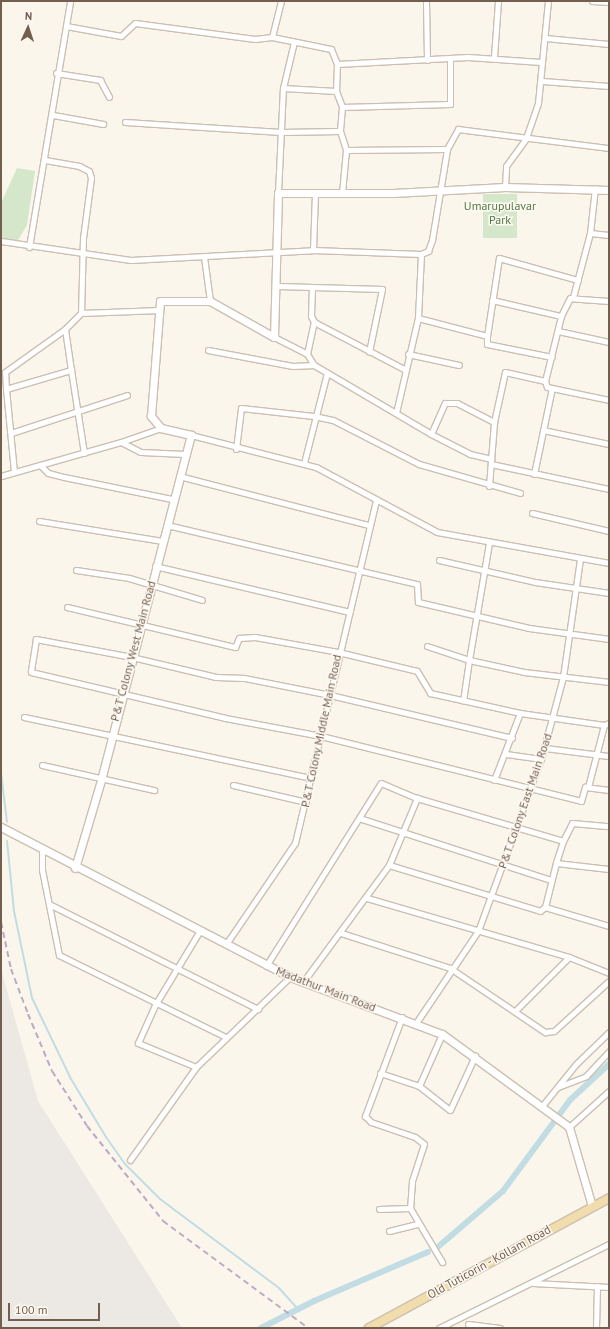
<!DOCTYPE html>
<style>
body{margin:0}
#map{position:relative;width:610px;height:1329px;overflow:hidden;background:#fbf6eb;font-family:"PT Sans",sans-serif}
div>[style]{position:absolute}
.industrial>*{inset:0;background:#ece8e3}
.green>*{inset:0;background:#d4e7ca;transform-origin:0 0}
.stream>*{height:2px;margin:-1px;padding:0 1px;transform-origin:1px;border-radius:1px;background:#c1dce3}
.canal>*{height:6px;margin:-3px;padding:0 3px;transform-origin:3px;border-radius:3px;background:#c1dce3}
.roads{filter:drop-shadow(1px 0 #ccbfb2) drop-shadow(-1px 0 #ccbfb2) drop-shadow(0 1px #ccbfb2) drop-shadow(0 -1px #ccbfb2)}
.street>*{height:5px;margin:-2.5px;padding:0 2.5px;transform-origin:2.5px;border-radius:2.5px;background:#fff}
.secondary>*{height:7px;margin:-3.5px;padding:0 3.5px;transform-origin:3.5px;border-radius:3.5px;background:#fff}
.primary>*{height:8px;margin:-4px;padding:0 4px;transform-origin:4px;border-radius:4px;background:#f1dcab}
.rail>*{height:2px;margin-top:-1px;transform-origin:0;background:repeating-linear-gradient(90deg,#baaac4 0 6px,transparent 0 10px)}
span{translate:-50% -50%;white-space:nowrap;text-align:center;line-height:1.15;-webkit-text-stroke:3px #fdf9f1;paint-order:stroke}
.park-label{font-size:12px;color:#54784a}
.street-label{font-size:12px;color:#735f50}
.frame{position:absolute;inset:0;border:2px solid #735f50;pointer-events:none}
.north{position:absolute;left:8px;top:8px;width:40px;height:40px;-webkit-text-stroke:3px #fdf9f1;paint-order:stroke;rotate:3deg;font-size:11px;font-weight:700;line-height:16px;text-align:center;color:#735f50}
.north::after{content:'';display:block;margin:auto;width:14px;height:18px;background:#735f50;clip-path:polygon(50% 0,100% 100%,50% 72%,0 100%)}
.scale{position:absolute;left:8px;top:1303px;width:92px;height:18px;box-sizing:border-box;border:2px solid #735f50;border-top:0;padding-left:5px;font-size:12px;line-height:14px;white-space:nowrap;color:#735f50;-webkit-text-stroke:3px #fdf9f1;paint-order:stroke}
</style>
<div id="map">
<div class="industrial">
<i style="clip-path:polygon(1px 969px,38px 1101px,182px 1328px,1px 1328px)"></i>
</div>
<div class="green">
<i style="clip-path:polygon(17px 168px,35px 171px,27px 225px,17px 242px,1px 238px,1px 203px)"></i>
<i style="left:483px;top:194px;width:34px;height:44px"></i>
</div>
<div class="stream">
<i style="left:1px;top:773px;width:49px;rotate:83deg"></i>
<i style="left:7px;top:841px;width:70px;rotate:84.3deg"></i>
<i style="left:14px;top:911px;width:89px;rotate:78.3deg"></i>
<i style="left:32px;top:998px;width:90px;rotate:64.3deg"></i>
<i style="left:71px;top:1079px;width:68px;rotate:58.9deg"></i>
<i style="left:106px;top:1137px;width:33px;rotate:55deg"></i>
<i style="left:125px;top:1164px;width:49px;rotate:45deg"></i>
<i style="left:160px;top:1199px;width:149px;rotate:36.8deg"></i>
<i style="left:279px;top:1288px;width:28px;rotate:48deg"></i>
</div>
<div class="canal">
<i style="left:439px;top:1246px;width:84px;rotate:-40.7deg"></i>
<i style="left:503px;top:1191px;width:113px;rotate:-53.6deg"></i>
<i style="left:570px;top:1100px;width:53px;rotate:-42.7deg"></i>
<i style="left:261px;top:1328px;width:59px;rotate:-27deg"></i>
<i style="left:314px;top:1301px;width:124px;rotate:-23.3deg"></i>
</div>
<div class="roads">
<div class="street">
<i style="left:426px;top:1px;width:59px;rotate:89deg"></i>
<i style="left:592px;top:1px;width:17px;rotate:3deg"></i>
<i style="left:66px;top:26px;width:56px;rotate:10.3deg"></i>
<i style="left:121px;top:36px;width:19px;rotate:-43deg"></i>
<i style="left:135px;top:23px;width:121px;rotate:7.6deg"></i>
<i style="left:255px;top:39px;width:17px;rotate:-7deg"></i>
<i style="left:272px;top:37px;width:60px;rotate:11.5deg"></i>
<i style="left:331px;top:49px;width:16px;rotate:68deg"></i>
<i style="left:337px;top:64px;width:27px;rotate:92deg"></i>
<i style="left:336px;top:91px;width:17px;rotate:69deg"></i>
<i style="left:342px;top:107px;width:24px;rotate:95deg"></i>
<i style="left:340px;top:131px;width:20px;rotate:72deg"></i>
<i style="left:346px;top:150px;width:43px;rotate:95.3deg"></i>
<i style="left:272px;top:37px;width:37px;rotate:-76deg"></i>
<i style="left:545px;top:38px;width:64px;rotate:5.4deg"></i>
<i style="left:494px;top:57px;width:56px;rotate:-85.9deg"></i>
<i style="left:337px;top:64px;width:131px;rotate:-3.1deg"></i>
<i style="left:468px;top:57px;width:73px;rotate:3.9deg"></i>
<i style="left:56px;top:73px;width:45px;rotate:9deg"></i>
<i style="left:100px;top:80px;width:19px;rotate:62deg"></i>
<i style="left:542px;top:81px;width:67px;rotate:4.3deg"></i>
<i style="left:283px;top:88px;width:47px;rotate:-76.6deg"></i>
<i style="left:342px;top:107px;width:108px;rotate:-1.6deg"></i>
<i style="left:450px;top:104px;width:44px;rotate:-90deg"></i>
<i style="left:53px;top:115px;width:51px;rotate:10.2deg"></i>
<i style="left:125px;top:122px;width:156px;rotate:3.7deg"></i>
<i style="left:281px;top:132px;width:59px;rotate:-1deg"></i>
<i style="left:346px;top:150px;width:101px;rotate:-0.6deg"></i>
<i style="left:45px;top:160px;width:35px;rotate:10deg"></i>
<i style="left:79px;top:166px;width:11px;rotate:27deg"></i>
<i style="left:89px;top:171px;width:7px;rotate:74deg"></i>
<i style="left:91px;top:178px;width:61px;rotate:97.6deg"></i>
<i style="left:83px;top:238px;width:75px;rotate:91.5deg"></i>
<i style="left:81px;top:313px;width:23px;rotate:135deg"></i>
<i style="left:65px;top:329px;width:41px;rotate:81.7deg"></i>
<i style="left:505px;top:187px;width:21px;rotate:-87deg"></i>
<i style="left:506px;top:166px;width:34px;rotate:-54deg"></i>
<i style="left:526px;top:138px;width:37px;rotate:-71deg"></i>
<i style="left:538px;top:103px;width:102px;rotate:-84.4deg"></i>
<i style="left:278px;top:193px;width:105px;rotate:-87.3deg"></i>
<i style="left:283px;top:88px;width:53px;rotate:3.2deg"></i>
<i style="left:590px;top:233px;width:19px;rotate:6deg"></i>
<i style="left:1px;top:241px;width:131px;rotate:8.3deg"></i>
<i style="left:131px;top:260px;width:182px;rotate:-3.1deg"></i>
<i style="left:313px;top:250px;width:108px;rotate:2.1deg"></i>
<i style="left:421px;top:254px;width:8px;rotate:-23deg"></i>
<i style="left:428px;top:251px;width:12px;rotate:-70deg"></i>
<i style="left:432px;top:240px;width:92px;rotate:-80.6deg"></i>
<i style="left:447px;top:149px;width:23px;rotate:-61deg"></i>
<i style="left:458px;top:129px;width:152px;rotate:7.2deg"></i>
<i style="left:29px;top:247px;width:249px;rotate:-80.5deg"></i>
<i style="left:313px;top:250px;width:57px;rotate:-88deg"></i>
<i style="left:421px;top:254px;width:64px;rotate:92.7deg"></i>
<i style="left:418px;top:318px;width:71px;rotate:14.6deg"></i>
<i style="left:487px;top:336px;width:79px;rotate:-81.3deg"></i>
<i style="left:499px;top:258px;width:82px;rotate:15.6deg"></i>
<i style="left:204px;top:257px;width:44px;rotate:82.2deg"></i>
<i style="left:278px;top:286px;width:104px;rotate:1.7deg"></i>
<i style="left:382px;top:289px;width:64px;rotate:101.7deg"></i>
<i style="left:312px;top:287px;width:29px;rotate:92deg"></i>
<i style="left:311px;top:316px;width:7px;rotate:63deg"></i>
<i style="left:573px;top:297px;width:66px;rotate:-75.1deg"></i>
<i style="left:590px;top:233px;width:45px;rotate:-83.7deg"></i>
<i style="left:492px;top:300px;width:71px;rotate:13.1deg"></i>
<i style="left:609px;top:301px;width:39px;rotate:-176deg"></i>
<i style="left:570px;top:298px;width:20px;rotate:117deg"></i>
<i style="left:561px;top:316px;width:67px;rotate:103.8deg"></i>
<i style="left:545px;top:381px;width:6px;rotate:72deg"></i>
<i style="left:547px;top:387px;width:63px;rotate:11.8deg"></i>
<i style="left:81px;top:313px;width:79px;rotate:-2.2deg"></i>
<i style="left:558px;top:331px;width:52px;rotate:12.2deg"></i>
<i style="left:487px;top:336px;width:8px;rotate:90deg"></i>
<i style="left:487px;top:344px;width:66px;rotate:11.3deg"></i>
<i style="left:274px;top:337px;width:37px;rotate:27deg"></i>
<i style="left:307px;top:354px;width:13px;rotate:58deg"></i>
<i style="left:314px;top:365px;width:136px;rotate:30.5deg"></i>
<i style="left:431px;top:434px;width:44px;rotate:27.1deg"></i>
<i style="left:470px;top:454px;width:22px;rotate:13deg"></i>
<i style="left:208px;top:350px;width:86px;rotate:10.7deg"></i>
<i style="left:293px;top:366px;width:21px;rotate:-3deg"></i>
<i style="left:307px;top:354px;width:33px;rotate:-78deg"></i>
<i style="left:314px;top:322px;width:102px;rotate:27.6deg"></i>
<i style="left:408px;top:354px;width:52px;rotate:12.2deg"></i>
<i style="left:6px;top:389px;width:17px;rotate:-93deg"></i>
<i style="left:5px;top:372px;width:74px;rotate:-35.6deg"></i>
<i style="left:396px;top:413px;width:98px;rotate:-77deg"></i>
<i style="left:161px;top:428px;width:42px;rotate:160.7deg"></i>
<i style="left:121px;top:442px;width:22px;rotate:27deg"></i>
<i style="left:141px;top:452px;width:44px;rotate:2.6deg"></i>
<i style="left:543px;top:430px;width:67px;rotate:12deg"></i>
<i style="left:11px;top:433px;width:122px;rotate:-18.1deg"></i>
<i style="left:431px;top:434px;width:34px;rotate:-66deg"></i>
<i style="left:445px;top:403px;width:12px"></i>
<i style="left:457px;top:403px;width:42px;rotate:27.2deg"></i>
<i style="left:191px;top:435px;width:129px;rotate:14.4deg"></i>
<i style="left:316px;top:467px;width:137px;rotate:28.2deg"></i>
<i style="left:437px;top:532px;width:175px;rotate:10.2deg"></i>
<i style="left:236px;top:449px;width:41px;rotate:-83deg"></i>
<i style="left:241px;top:408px;width:73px;rotate:6.3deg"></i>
<i style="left:314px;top:416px;width:19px;rotate:12deg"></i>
<i style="left:333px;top:420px;width:97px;rotate:27.1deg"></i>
<i style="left:419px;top:464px;width:105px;rotate:16deg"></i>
<i style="left:304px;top:463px;width:93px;rotate:-75.7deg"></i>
<i style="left:491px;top:464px;width:121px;rotate:12deg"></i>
<i style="left:40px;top:465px;width:11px;rotate:45deg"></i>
<i style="left:48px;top:473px;width:16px;rotate:14deg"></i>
<i style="left:64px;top:477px;width:110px;rotate:11.5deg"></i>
<i style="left:14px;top:472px;width:83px;rotate:-95.5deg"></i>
<i style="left:6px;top:389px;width:68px;rotate:-16.3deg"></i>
<i style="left:71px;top:370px;width:84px;rotate:81.1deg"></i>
<i style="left:534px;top:474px;width:88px;rotate:-78.2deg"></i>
<i style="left:1px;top:476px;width:125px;rotate:-15.8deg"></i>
<i style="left:179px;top:476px;width:196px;rotate:14.5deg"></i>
<i style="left:489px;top:486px;width:64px;rotate:-85.5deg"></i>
<i style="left:494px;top:422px;width:51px;rotate:-77.6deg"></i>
<i style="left:505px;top:372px;width:41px;rotate:12.7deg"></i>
<i style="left:532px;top:513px;width:79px;rotate:13.2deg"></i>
<i style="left:39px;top:521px;width:125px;rotate:9.2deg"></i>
<i style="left:167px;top:525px;width:257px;rotate:13.3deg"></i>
<i style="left:417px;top:584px;width:18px;rotate:87deg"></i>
<i style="left:418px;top:602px;width:114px;rotate:13.2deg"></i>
<i style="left:529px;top:628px;width:81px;rotate:7.8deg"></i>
<i style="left:489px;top:543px;width:119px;rotate:99.7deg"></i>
<i style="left:469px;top:660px;width:56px;rotate:12.3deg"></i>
<i style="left:524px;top:672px;width:86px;rotate:6.7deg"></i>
<i style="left:439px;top:560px;width:98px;rotate:12.9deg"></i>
<i style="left:535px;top:582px;width:75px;rotate:8.5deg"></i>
<i style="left:155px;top:566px;width:200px;rotate:13.3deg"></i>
<i style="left:76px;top:570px;width:54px;rotate:8.6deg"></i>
<i style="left:129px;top:578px;width:76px;rotate:16.8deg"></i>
<i style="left:67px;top:607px;width:173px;rotate:13.4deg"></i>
<i style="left:235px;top:647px;width:10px;rotate:-66deg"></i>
<i style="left:239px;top:638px;width:16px;rotate:-4deg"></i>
<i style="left:255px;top:637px;width:84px;rotate:10.2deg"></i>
<i style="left:338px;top:652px;width:81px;rotate:13.5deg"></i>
<i style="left:417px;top:671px;width:26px;rotate:59deg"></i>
<i style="left:430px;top:693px;width:92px;rotate:12.5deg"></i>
<i style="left:520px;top:713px;width:85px;rotate:8.1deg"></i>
<i style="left:604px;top:725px;width:5px;rotate:-22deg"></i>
<i style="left:427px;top:646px;width:44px;rotate:18.4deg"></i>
<i style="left:469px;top:660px;width:41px;rotate:98.3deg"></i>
<i style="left:24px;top:717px;width:294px;rotate:12deg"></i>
<i style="left:512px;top:738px;width:187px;rotate:-166.7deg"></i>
<i style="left:330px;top:695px;width:88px;rotate:-168.8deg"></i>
<i style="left:244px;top:678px;width:28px;rotate:-178deg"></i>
<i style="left:216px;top:677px;width:86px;rotate:-166.6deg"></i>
<i style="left:132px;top:657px;width:98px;rotate:-169.4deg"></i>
<i style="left:36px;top:639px;width:33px;rotate:99deg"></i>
<i style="left:31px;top:672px;width:199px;rotate:13.3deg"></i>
<i style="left:225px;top:718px;width:98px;rotate:10.6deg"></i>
<i style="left:321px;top:736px;width:268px;rotate:14deg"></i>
<i style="left:581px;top:801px;width:15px;rotate:-74deg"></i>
<i style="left:585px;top:787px;width:24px;rotate:7deg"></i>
<i style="left:545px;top:748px;width:64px;rotate:7.1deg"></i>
<i style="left:506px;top:754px;width:35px;rotate:8deg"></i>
<i style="left:42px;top:765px;width:115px;rotate:12.6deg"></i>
<i style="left:494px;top:780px;width:72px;rotate:-68.8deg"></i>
<i style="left:233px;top:785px;width:75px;rotate:13.1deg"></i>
<i style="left:588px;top:787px;width:64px;rotate:-75.5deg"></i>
<i style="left:359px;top:818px;width:202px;rotate:17.9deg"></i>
<i style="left:563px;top:841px;width:20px;rotate:-63deg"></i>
<i style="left:572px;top:823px;width:37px;rotate:5deg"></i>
<i style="left:42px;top:849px;width:21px;rotate:90deg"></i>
<i style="left:42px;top:870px;width:87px;rotate:78.7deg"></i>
<i style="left:59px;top:955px;width:186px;rotate:26.2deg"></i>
<i style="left:389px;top:865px;width:158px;rotate:16.9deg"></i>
<i style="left:540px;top:911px;width:6px;rotate:-39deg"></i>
<i style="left:545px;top:907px;width:45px;rotate:-76deg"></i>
<i style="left:556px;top:863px;width:53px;rotate:6.5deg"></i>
<i style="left:367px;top:898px;width:210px;rotate:16.3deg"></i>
<i style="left:569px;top:957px;width:43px;rotate:21.8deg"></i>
<i style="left:51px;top:905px;width:232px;rotate:26.7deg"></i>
<i style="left:545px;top:907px;width:67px;rotate:16.5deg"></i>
<i style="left:341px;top:933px;width:114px;rotate:17.8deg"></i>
<i style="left:450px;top:968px;width:115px;rotate:34deg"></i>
<i style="left:545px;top:1032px;width:9px;rotate:-6deg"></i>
<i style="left:554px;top:1031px;width:74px;rotate:-42.3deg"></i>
<i style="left:226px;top:944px;width:122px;rotate:-55.7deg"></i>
<i style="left:295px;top:843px;width:351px;rotate:-76.7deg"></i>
<i style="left:266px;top:966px;width:216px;rotate:-57.9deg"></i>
<i style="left:381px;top:783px;width:39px;rotate:23deg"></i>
<i style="left:417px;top:798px;width:152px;rotate:16.4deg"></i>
<i style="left:563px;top:841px;width:23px;rotate:108deg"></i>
<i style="left:303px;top:982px;width:145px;rotate:-53.7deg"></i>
<i style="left:389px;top:865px;width:73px;rotate:-67.3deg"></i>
<i style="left:516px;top:1010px;width:75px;rotate:-45deg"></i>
<i style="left:402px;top:1017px;width:106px;rotate:110.5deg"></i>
<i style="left:365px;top:1116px;width:8px;rotate:45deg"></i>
<i style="left:371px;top:1122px;width:46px;rotate:18.8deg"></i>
<i style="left:415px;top:1137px;width:11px;rotate:38deg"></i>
<i style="left:424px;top:1144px;width:39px;rotate:108deg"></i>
<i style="left:412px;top:1181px;width:27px;rotate:94deg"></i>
<i style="left:410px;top:1208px;width:63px;rotate:59.3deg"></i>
<i style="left:416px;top:1023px;width:111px;rotate:-56deg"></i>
<i style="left:478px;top:931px;width:183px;rotate:-69.9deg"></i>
<i style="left:541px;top:759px;width:85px;rotate:-75deg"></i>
<i style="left:563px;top:677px;width:119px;rotate:-81.8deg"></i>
<i style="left:196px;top:1067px;width:63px;rotate:-157.5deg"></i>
<i style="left:138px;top:1043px;width:42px;rotate:-65.9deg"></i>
<i style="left:155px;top:1005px;width:85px;rotate:-58.9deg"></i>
<i style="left:380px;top:1073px;width:41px;rotate:18.4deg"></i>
<i style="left:419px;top:1086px;width:57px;rotate:-66.1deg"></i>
<i style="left:419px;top:1086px;width:39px;rotate:38deg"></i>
<i style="left:450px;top:1110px;width:60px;rotate:-65.2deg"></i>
<i style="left:558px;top:1087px;width:30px;rotate:-21deg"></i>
<i style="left:586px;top:1076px;width:34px;rotate:-47deg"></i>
<i style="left:542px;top:1106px;width:54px;rotate:-51deg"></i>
<i style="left:576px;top:1064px;width:46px;rotate:-44.1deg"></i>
<i style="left:569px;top:1127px;width:54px;rotate:-42deg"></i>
<i style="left:130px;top:1160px;width:114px;rotate:-54.6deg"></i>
<i style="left:196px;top:1067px;width:130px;rotate:-43.8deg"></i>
<i style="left:379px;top:1209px;width:31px;rotate:-2deg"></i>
<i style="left:389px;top:1231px;width:30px;rotate:-14deg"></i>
<i style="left:533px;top:1283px;width:76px;rotate:3deg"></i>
<i style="left:468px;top:1324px;width:32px;rotate:7deg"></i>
<i style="left:439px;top:1328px;width:190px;rotate:-26.3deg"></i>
<i style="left:596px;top:1328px;width:42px;rotate:-88.6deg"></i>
</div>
<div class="secondary">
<i style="left:1px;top:827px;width:326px;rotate:27.4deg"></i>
<i style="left:290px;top:977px;width:162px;rotate:20.6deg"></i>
<i style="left:442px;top:1034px;width:157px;rotate:36.2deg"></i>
<i style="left:569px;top:1127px;width:82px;rotate:73.8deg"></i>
<i style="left:75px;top:868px;width:92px;rotate:-73.5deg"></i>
<i style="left:101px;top:780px;width:357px;rotate:-75.4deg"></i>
<i style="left:191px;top:435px;width:31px;rotate:-167deg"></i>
<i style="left:161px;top:428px;width:16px;rotate:-130deg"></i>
<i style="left:151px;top:416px;width:115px;rotate:-85.5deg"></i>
<i style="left:160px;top:301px;width:50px"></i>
<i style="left:210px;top:301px;width:73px;rotate:29.4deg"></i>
<i style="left:274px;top:337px;width:144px;rotate:-88.4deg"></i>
<i style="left:278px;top:193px;width:115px"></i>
<i style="left:393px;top:193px;width:112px;rotate:-3.1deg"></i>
<i style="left:505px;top:187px;width:104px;rotate:1.7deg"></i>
</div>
<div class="primary">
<i style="left:369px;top:1328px;width:273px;rotate:-28.4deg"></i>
</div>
</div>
<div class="rail">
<i style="left:1px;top:922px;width:48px;rotate:78deg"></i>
<i style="left:11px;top:969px;width:48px;rotate:69.3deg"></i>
<i style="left:28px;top:1014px;width:62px;rotate:67.2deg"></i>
<i style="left:52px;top:1071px;width:65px;rotate:57.5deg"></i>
<i style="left:87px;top:1126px;width:122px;rotate:51.3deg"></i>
<i style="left:163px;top:1221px;width:180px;rotate:36.4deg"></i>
</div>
<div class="park-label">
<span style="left:500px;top:213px">Umarupulavar<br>Park</span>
</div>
<div class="street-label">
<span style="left:133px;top:651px;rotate:-75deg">P&amp;T Colony West Main Road</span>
<span style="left:321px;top:731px;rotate:-78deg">P&amp;T Colony Middle Main Road</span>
<span style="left:525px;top:801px;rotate:-71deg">P&amp;T Colony East Main Road</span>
<span style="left:326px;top:989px;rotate:21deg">Madathur Main Road</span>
<span style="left:489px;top:1262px;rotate:-29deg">Old Tuticorin - Kollam Road</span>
</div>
<div class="frame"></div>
<div class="north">N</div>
<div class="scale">100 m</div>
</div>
